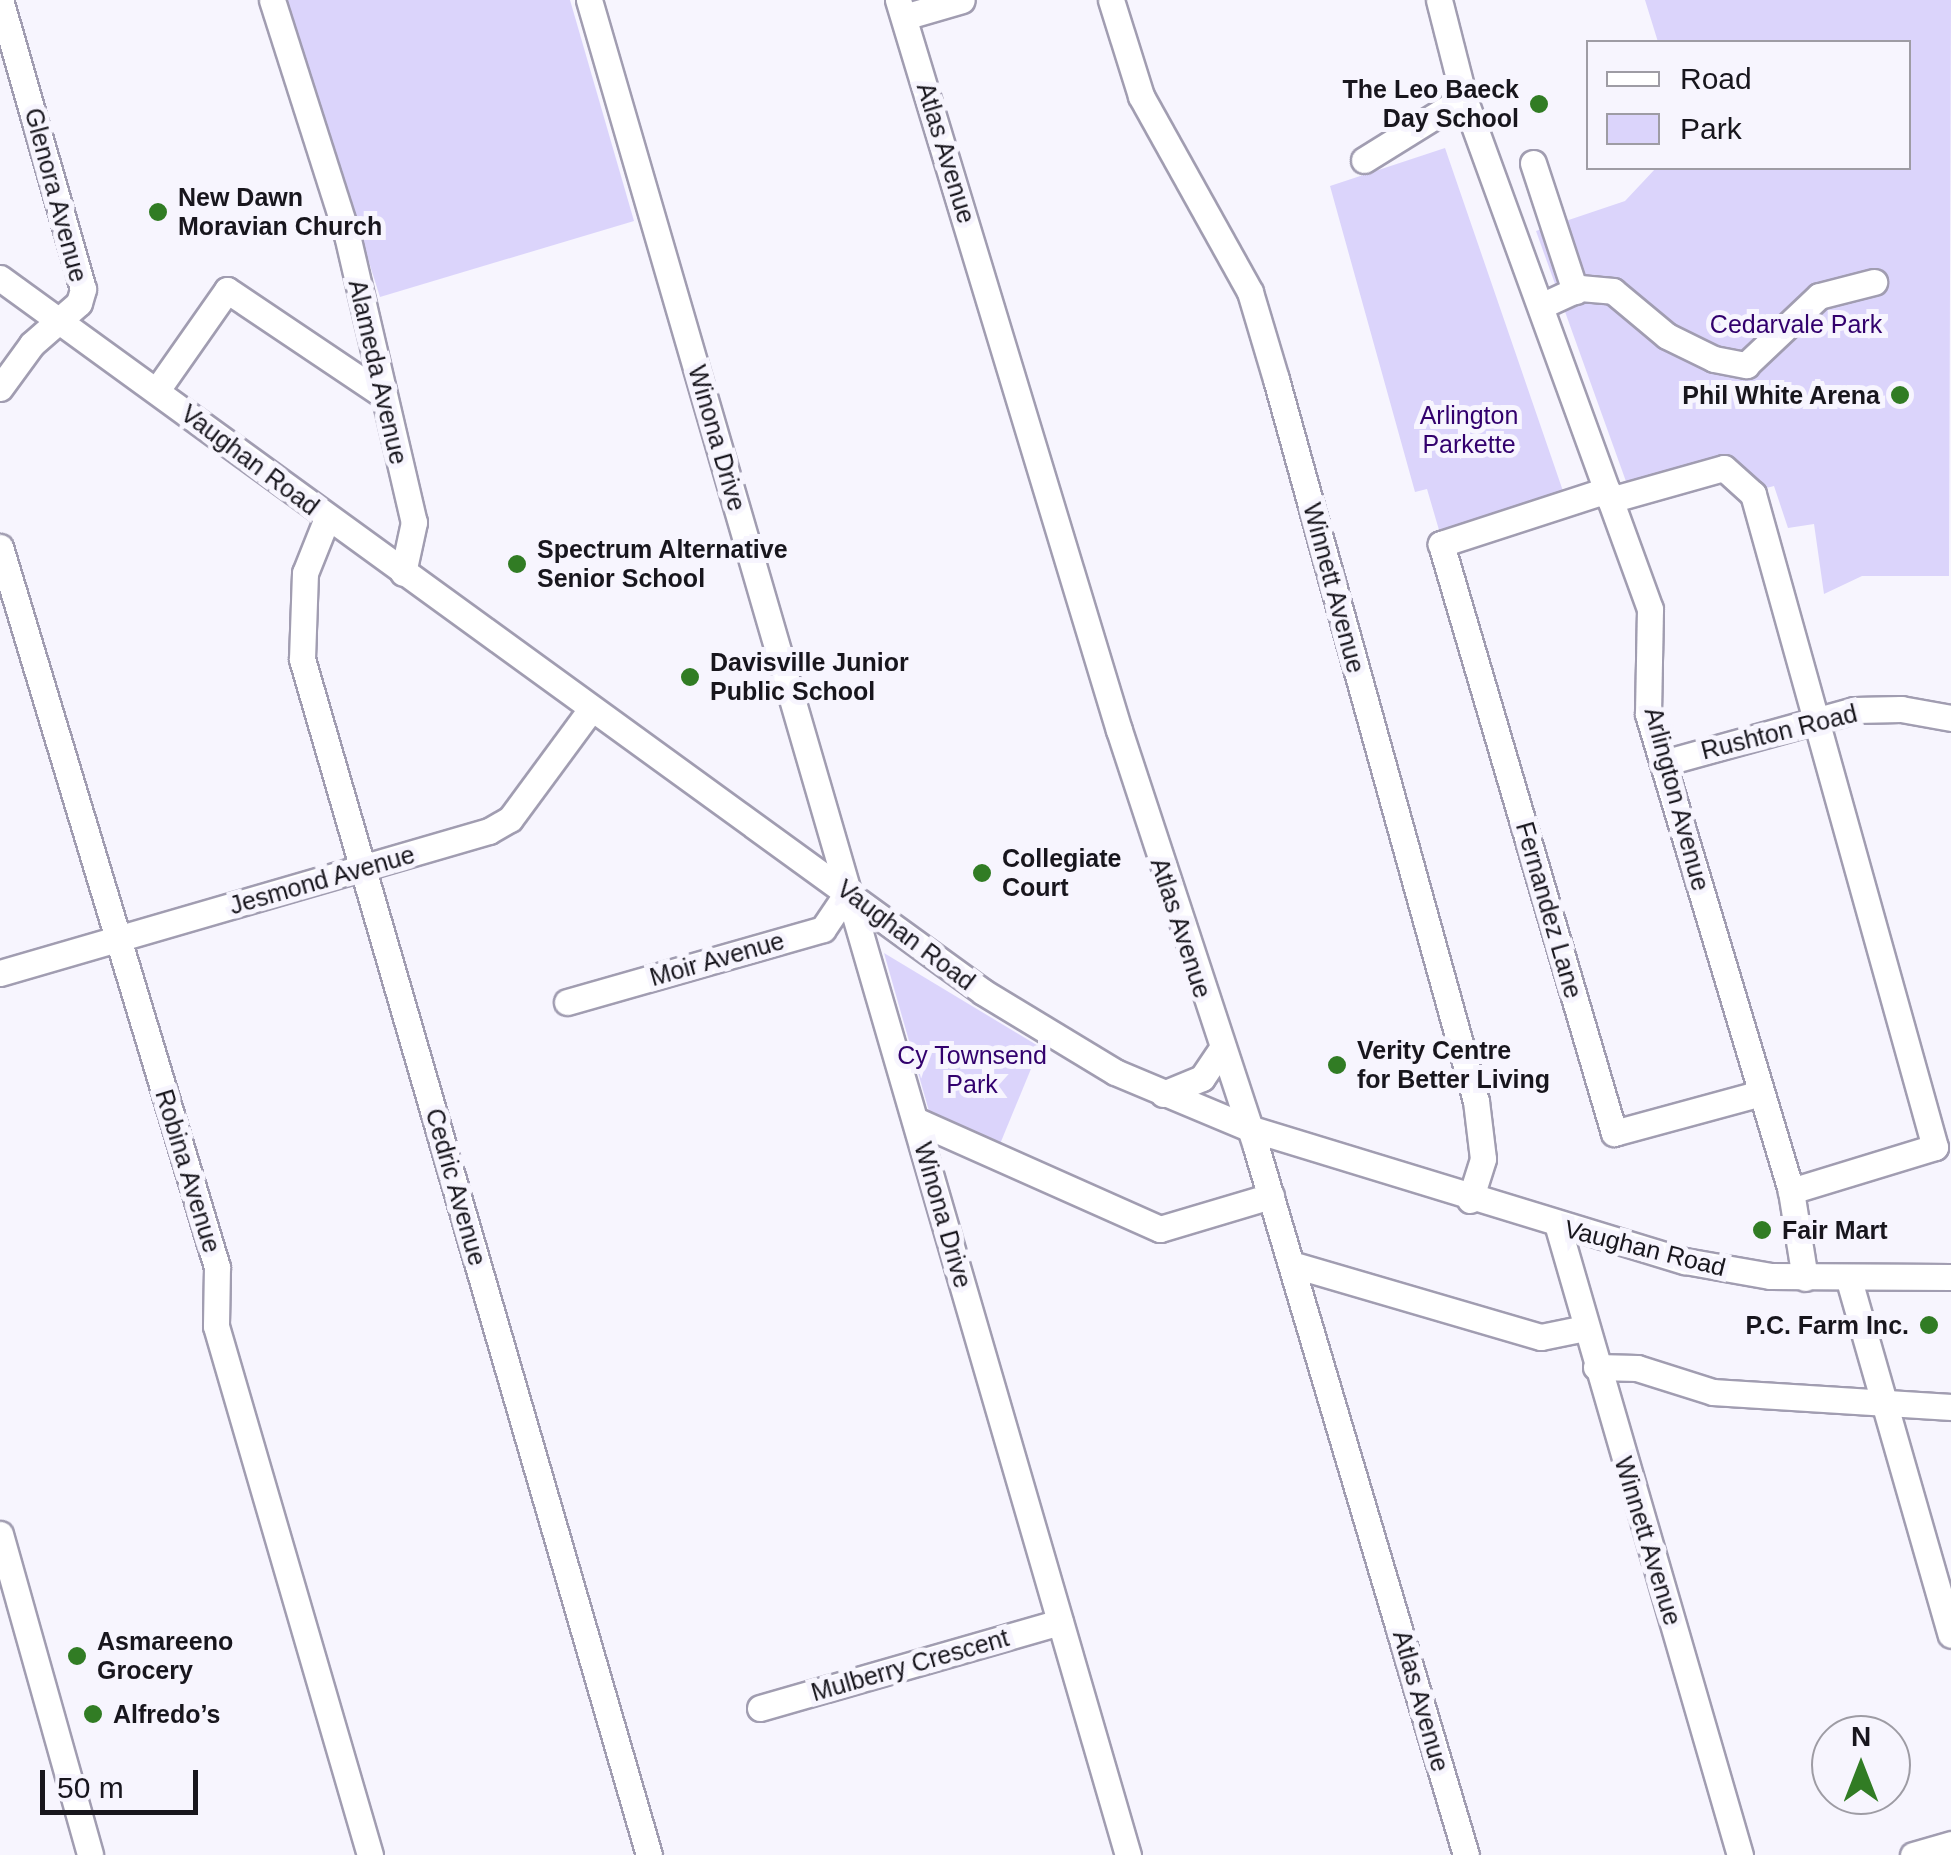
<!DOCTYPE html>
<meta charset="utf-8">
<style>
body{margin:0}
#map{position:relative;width:1951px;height:1855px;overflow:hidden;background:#f7f5fe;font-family:Arial,sans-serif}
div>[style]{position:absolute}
.green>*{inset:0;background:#dbd4fb}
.roads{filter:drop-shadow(2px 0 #a19db1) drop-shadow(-2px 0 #a19db1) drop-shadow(0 2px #a19db1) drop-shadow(0 -2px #a19db1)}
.minor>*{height:25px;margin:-12.5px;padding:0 12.5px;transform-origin:12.5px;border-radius:12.5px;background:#fff}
.dots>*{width:28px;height:28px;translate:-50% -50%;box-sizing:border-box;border:5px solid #f7f5fe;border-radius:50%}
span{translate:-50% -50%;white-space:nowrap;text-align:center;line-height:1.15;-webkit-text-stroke:10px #f7f5fe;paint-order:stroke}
.poi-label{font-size:25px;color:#18161d;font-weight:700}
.right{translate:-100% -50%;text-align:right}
.left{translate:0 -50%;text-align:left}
.street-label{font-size:25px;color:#18161d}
.park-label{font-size:25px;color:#32006d}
.legend{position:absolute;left:1586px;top:40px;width:325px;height:130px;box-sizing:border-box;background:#f7f5fe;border:2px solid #9e9ca4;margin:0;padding:12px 18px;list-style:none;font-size:30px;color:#18161d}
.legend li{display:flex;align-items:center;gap:20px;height:50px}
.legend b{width:50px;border:2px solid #9e9ca4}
.north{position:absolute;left:1811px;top:1715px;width:100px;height:100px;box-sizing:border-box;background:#f7f5fe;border:2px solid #9e9ca4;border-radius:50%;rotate:0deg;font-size:28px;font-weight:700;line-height:40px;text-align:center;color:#18161d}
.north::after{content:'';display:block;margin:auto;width:35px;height:45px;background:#317c24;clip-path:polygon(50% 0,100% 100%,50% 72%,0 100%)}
.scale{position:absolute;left:40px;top:1770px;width:158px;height:45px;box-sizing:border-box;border:5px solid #18161d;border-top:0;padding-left:12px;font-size:30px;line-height:35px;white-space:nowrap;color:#18161d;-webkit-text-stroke:8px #f7f5fe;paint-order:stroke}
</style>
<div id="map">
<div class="green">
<i style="clip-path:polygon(286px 0,570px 0,634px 221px,380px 297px)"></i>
<i style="clip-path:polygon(1645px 0,1951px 0,1949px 576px,1862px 576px,1824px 594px,1814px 524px,1788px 528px,1774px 486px,1759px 490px,1722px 460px,1628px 487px,1536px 231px,1625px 201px,1656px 168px,1908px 168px,1908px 42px,1658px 42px)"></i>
<i style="clip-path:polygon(1445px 148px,1564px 494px,1439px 530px,1427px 489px,1415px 492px,1330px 186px)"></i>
<i style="clip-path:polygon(884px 953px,1040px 1047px,1000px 1144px,929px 1111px)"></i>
</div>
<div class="roads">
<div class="minor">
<i style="left:272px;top:0;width:247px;rotate:72.3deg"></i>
<i style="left:347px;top:235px;width:295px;rotate:76.9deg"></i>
<i style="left:414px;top:522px;width:52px;rotate:102.2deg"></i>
<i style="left:589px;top:0;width:1932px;rotate:73.8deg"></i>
<i style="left:898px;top:0;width:763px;rotate:73.16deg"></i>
<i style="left:1119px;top:730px;width:439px;rotate:71.8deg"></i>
<i style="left:1256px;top:1147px;width:738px;rotate:73.48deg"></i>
<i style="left:1111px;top:0;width:101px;rotate:72.6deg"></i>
<i style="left:1141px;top:96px;width:224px;rotate:60.9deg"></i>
<i style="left:1250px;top:292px;width:91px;rotate:73.4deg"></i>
<i style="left:1276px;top:379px;width:749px;rotate:74.52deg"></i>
<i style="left:1476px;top:1101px;width:58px;rotate:83.1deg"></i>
<i style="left:1483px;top:1159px;width:43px;rotate:107.6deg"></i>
<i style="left:1439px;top:0;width:101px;rotate:75.7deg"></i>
<i style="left:1464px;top:98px;width:544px;rotate:70deg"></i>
<i style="left:1650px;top:609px;width:105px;rotate:91.1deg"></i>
<i style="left:1648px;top:714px;width:498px;rotate:73.3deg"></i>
<i style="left:1791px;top:1191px;width:88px;rotate:80.9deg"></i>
<i style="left:904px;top:17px;width:60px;rotate:-16.3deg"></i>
<i style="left:1364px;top:160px;width:118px;rotate:-31.8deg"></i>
<i style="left:1533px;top:163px;width:135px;rotate:71.8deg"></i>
<i style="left:0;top:278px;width:1215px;rotate:35.99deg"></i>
<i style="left:983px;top:992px;width:154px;rotate:31.2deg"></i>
<i style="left:1115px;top:1072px;width:145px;rotate:22.7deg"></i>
<i style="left:1249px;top:1128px;width:456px;rotate:17deg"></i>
<i style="left:1685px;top:1261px;width:86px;rotate:10deg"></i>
<i style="left:1770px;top:1276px;width:181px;rotate:0.3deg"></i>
<i style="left:1541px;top:306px;width:43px;rotate:-24.8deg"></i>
<i style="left:1580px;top:288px;width:33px;rotate:5deg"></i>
<i style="left:1613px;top:291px;width:70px;rotate:39.8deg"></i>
<i style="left:1667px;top:336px;width:52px;rotate:26.1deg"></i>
<i style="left:1714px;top:359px;width:33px;rotate:11deg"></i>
<i style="left:1746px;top:365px;width:100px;rotate:-43.4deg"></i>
<i style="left:1819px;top:296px;width:57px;rotate:-14.3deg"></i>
<i style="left:0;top:388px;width:54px;rotate:-54deg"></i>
<i style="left:32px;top:344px;width:62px;rotate:-41.1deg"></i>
<i style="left:79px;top:303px;width:15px;rotate:-74deg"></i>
<i style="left:83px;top:289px;width:301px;rotate:-106deg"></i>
<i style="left:157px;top:390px;width:122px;rotate:-55deg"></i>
<i style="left:227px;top:290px;width:188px;rotate:33.9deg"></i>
<i style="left:1607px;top:490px;width:175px;rotate:162deg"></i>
<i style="left:1441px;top:544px;width:614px;rotate:73.63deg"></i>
<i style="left:1614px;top:1133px;width:149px;rotate:-15.2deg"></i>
<i style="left:1610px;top:500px;width:118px;rotate:-15.7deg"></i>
<i style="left:1724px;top:468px;width:39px;rotate:42deg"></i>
<i style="left:1753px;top:494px;width:678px;rotate:74.43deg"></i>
<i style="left:1935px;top:1147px;width:151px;rotate:163deg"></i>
<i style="left:327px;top:518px;width:59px;rotate:111.8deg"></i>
<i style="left:305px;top:573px;width:86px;rotate:92deg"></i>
<i style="left:302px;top:659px;width:1245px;rotate:73.82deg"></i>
<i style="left:0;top:547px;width:752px;rotate:73.23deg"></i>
<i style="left:217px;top:1267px;width:59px;rotate:91deg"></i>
<i style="left:216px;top:1326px;width:551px;rotate:73.77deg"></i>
<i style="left:1667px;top:762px;width:194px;rotate:-15.5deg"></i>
<i style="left:1854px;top:710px;width:47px;rotate:-1.2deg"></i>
<i style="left:1901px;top:709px;width:51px;rotate:10.2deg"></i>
<i style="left:0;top:973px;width:509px;rotate:-16.19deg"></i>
<i style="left:489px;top:831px;width:24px;rotate:-30deg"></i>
<i style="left:510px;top:819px;width:137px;rotate:-53.6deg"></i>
<i style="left:567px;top:1002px;width:266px;rotate:-15.9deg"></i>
<i style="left:823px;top:929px;width:45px;rotate:-56deg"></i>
<i style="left:1163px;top:1094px;width:42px;rotate:-22.3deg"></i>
<i style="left:1202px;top:1078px;width:32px;rotate:-56deg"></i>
<i style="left:915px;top:1120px;width:268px;rotate:24deg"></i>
<i style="left:1160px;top:1229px;width:116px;rotate:-16.6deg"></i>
<i style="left:1558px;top:1227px;width:654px;rotate:73.84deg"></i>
<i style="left:1291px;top:1264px;width:260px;rotate:16.3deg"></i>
<i style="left:1541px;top:1337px;width:45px;rotate:-11.6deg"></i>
<i style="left:1849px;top:1280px;width:369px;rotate:74deg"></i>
<i style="left:1596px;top:1367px;width:41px;rotate:1.4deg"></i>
<i style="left:1637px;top:1368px;width:80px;rotate:17.5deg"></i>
<i style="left:1713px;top:1392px;width:238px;rotate:3.6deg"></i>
<i style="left:0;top:1534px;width:333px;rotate:74.3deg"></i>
<i style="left:760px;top:1708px;width:312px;rotate:-16deg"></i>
<i style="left:1913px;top:1855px;width:40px;rotate:-16deg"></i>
</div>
</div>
<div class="dots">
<i style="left:1539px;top:104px;background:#317c24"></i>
<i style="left:158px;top:212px;background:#317c24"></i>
<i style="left:1900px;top:395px;background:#317c24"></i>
<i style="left:517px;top:564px;background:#317c24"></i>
<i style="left:690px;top:677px;background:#317c24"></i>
<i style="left:982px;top:873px;background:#317c24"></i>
<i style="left:1337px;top:1065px;background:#317c24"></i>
<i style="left:1762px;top:1230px;background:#317c24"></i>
<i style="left:1929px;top:1325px;background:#317c24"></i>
<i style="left:77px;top:1656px;background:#317c24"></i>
<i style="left:93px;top:1714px;background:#317c24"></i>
</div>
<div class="poi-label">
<span class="right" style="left:1519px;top:104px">The Leo Baeck<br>Day School</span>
<span class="left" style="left:178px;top:212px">New Dawn<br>Moravian Church</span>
<span class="right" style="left:1880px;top:395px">Phil White Arena</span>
<span class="left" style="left:537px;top:564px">Spectrum Alternative<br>Senior School</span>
<span class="left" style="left:710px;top:677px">Davisville Junior<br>Public School</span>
<span class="left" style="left:1002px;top:873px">Collegiate<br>Court</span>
<span class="left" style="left:1357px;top:1065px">Verity Centre<br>for Better Living</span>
<span class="left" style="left:1782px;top:1230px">Fair Mart</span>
<span class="right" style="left:1909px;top:1325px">P.C. Farm Inc.</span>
<span class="left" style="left:97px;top:1656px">Asmareeno<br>Grocery</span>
<span class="left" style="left:113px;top:1714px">Alfredo’s</span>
</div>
<div class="street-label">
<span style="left:946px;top:153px;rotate:73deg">Atlas Avenue</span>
<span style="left:56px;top:195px;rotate:75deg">Glenora Avenue</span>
<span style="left:378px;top:372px;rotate:77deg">Alameda Avenue</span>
<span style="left:717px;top:438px;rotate:74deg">Winona Drive</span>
<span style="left:250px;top:460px;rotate:37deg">Vaughan Road</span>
<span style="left:1334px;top:588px;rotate:75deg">Winnett Avenue</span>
<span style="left:1779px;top:732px;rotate:-14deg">Rushton Road</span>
<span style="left:1677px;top:799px;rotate:75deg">Arlington Avenue</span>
<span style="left:322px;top:880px;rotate:-16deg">Jesmond Avenue</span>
<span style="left:1549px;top:910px;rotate:74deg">Fernandez Lane</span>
<span style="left:1181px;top:928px;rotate:72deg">Atlas Avenue</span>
<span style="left:906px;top:935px;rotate:37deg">Vaughan Road</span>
<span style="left:717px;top:959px;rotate:-16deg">Moir Avenue</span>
<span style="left:188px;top:1171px;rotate:73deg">Robina Avenue</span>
<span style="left:456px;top:1187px;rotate:74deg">Cedric Avenue</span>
<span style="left:943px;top:1215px;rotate:74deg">Winona Drive</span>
<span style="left:1645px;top:1248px;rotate:14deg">Vaughan Road</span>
<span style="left:1648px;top:1541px;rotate:73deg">Winnett Avenue</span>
<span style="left:910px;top:1665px;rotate:-16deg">Mulberry Crescent</span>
<span style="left:1421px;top:1701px;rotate:74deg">Atlas Avenue</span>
</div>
<div class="park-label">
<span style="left:1796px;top:324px">Cedarvale Park</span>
<span style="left:1469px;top:430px">Arlington<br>Parkette</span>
<span style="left:972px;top:1070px">Cy Townsend<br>Park</span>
</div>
<ul class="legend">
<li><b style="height:12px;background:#fff"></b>Road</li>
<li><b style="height:28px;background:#dbd4fb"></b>Park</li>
</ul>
<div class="north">N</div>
<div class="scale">50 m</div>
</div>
